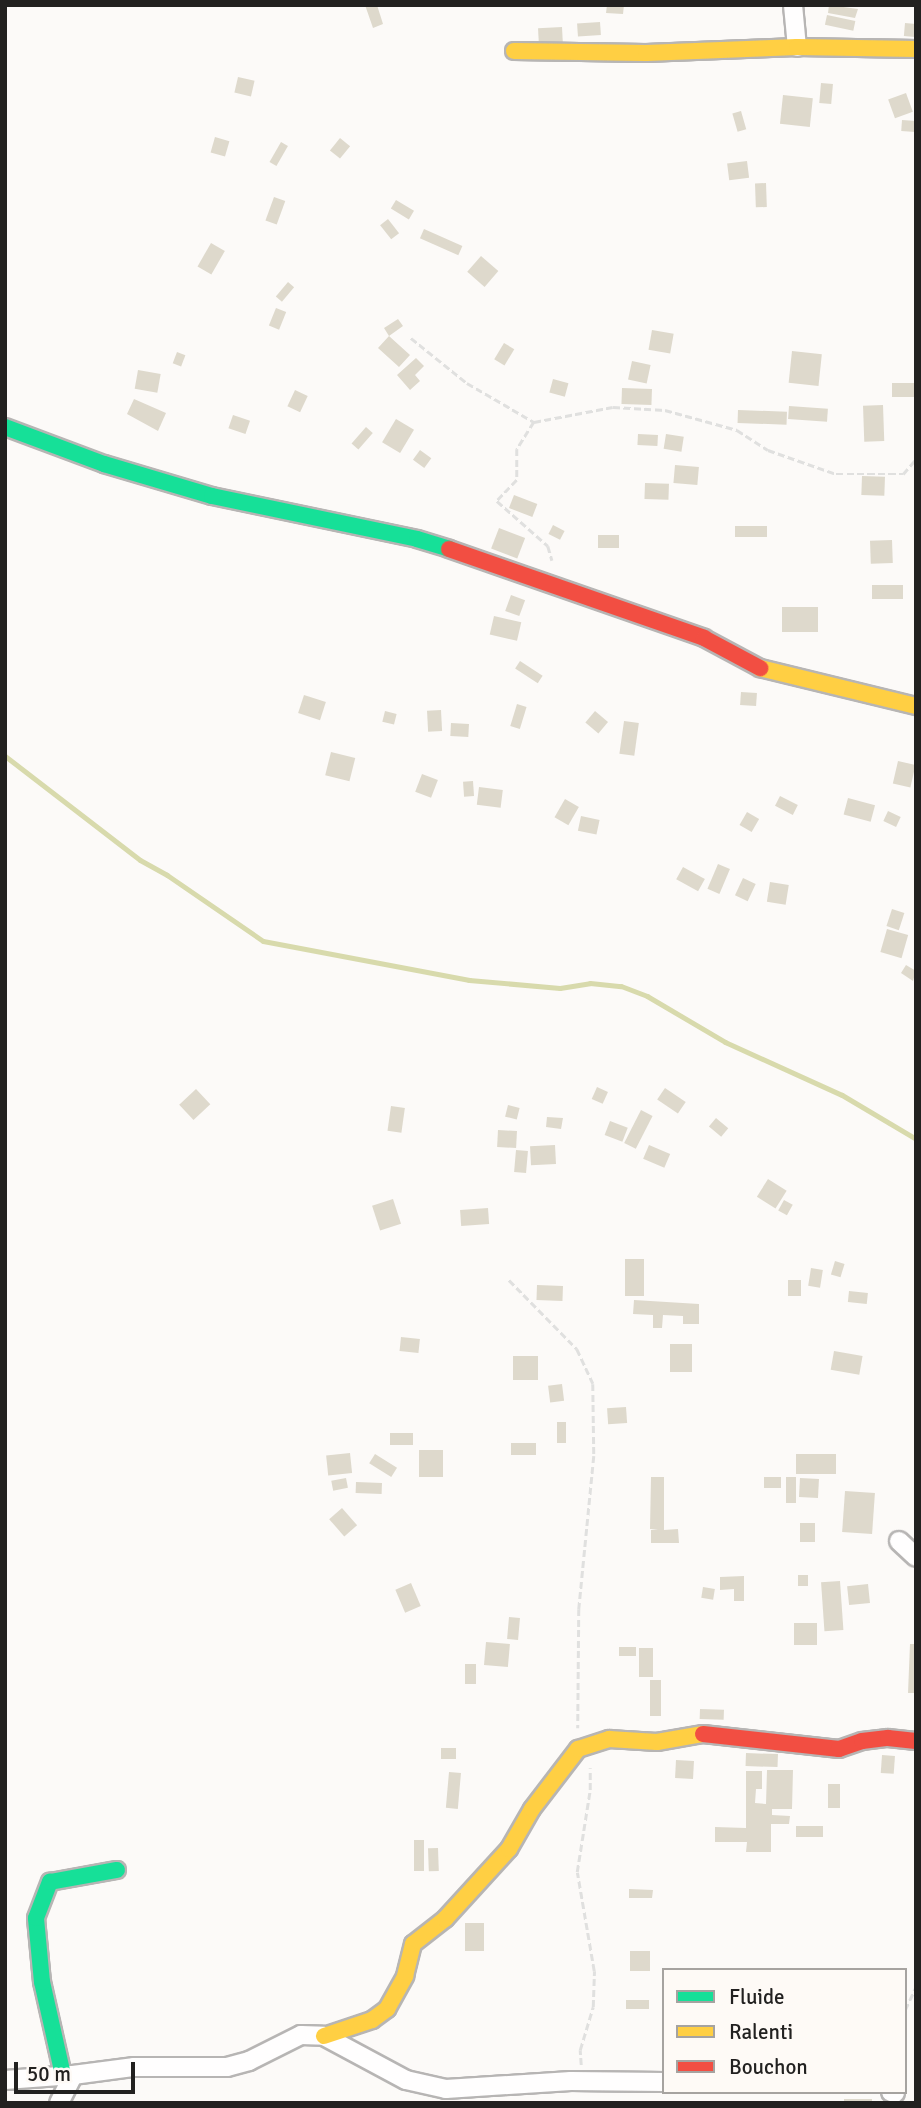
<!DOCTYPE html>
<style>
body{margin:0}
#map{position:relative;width:921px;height:2108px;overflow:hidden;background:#fcfaf8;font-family:Signika,sans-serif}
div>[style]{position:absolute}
.stream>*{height:5px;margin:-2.5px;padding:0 2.5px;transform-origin:2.5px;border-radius:2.5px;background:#d8daac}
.building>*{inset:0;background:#ded9cc;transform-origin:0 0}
.path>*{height:2.5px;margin-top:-1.25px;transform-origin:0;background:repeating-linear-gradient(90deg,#e0e0df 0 7px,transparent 0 10.5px)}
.roads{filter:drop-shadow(2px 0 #b7b5b4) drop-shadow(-2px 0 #b7b5b4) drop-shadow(0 2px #b7b5b4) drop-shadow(0 -2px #b7b5b4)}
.street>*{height:18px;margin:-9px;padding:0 9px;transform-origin:9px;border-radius:9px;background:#fffefe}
.fast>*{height:16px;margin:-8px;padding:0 8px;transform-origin:8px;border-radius:8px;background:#16e098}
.slow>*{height:16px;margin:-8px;padding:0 8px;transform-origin:8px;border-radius:8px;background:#ffcf43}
.jam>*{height:16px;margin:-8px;padding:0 8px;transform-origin:8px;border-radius:8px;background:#f24e42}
span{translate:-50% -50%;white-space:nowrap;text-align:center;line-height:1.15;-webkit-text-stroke:5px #fefaf6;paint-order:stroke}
.frame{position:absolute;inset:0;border:7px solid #222120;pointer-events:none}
.legend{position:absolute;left:662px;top:1968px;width:245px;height:126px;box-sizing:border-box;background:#fefaf6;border:2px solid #a6a3a0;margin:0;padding:9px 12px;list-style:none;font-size:21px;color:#222120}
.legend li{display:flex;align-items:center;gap:14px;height:35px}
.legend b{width:35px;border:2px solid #a6a3a0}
.scale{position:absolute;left:14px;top:2062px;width:121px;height:32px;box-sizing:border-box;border:4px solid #222120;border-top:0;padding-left:9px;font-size:21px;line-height:24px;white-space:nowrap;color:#222120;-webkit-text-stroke:5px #fefaf6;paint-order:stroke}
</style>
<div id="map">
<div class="stream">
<i style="left:5px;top:756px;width:170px;rotate:37.6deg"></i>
<i style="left:140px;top:860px;width:31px;rotate:29deg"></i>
<i style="left:167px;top:875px;width:116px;rotate:34.5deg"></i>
<i style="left:263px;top:941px;width:210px;rotate:10.7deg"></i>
<i style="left:469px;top:980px;width:91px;rotate:5deg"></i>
<i style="left:560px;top:988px;width:30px;rotate:-9deg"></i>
<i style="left:590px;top:983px;width:31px;rotate:6deg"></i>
<i style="left:621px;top:986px;width:28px;rotate:21deg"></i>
<i style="left:647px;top:996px;width:91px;rotate:30.5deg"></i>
<i style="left:725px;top:1042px;width:128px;rotate:24.4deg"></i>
<i style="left:842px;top:1095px;width:86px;rotate:30.7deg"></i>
</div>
<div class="building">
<i style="clip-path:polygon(365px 5px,377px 5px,383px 24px,373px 28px)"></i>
<i style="clip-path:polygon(607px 5px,624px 5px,623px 14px,606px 13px)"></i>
<i style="clip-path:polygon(829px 5px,858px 9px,855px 18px,828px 13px)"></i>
<i style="left:827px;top:15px;width:29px;height:10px;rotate:12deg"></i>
<i style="left:600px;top:22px;width:13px;height:23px;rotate:86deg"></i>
<i style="left:905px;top:23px;width:11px;height:13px;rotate:5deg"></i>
<i style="left:562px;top:27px;width:20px;height:24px;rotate:87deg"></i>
<i style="left:238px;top:77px;width:17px;height:16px;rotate:13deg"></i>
<i style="left:821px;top:83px;width:12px;height:20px;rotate:5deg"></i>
<i style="left:906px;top:93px;width:20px;height:19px;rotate:70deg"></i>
<i style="left:783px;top:95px;width:30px;height:29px;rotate:6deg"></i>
<i style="left:741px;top:111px;width:19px;height:9px;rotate:74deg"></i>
<i style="left:902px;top:120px;width:14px;height:11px;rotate:4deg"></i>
<i style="left:215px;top:137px;width:15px;height:16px;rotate:16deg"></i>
<i style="left:340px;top:138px;width:13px;height:16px;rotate:39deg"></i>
<i style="left:281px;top:142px;width:8px;height:23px;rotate:30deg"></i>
<i style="left:747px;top:161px;width:17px;height:20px;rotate:83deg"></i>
<i style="left:766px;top:183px;width:24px;height:11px;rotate:88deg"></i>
<i style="left:274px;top:197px;width:12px;height:25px;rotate:20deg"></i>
<i style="left:396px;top:200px;width:21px;height:10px;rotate:31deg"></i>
<i style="left:388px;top:219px;width:18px;height:10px;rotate:52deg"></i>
<i style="left:424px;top:229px;width:42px;height:10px;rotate:24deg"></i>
<i style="left:211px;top:243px;width:16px;height:27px;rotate:30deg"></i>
<i style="left:481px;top:256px;width:23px;height:21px;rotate:41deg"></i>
<i style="left:288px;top:282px;width:8px;height:19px;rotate:40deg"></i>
<i style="left:276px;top:308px;width:11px;height:19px;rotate:22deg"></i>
<i style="clip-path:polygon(398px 319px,403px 326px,389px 336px,410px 355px,399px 367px,378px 348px,389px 336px,384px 328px)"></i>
<i style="left:652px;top:330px;width:22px;height:20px;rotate:10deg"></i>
<i style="left:504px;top:343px;width:12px;height:19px;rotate:31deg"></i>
<i style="left:792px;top:351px;width:30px;height:32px;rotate:6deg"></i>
<i style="left:177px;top:352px;width:9px;height:12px;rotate:21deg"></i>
<i style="clip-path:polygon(416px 358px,424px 366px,415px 375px,420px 381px,410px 390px,397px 375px)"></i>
<i style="left:632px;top:361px;width:19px;height:19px;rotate:12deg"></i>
<i style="left:138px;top:370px;width:23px;height:19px;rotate:10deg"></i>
<i style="left:553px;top:379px;width:16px;height:14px;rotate:15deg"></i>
<i style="left:892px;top:383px;width:24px;height:14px"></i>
<i style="left:622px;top:388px;width:30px;height:16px;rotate:2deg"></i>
<i style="left:295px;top:390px;width:14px;height:18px;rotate:25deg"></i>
<i style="clip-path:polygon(134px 399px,166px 413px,158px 431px,127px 414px)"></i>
<i style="left:883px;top:405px;width:36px;height:20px;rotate:88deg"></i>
<i style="left:789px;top:406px;width:39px;height:13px;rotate:4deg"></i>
<i style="left:738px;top:410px;width:49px;height:13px;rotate:2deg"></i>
<i style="left:233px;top:415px;width:18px;height:14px;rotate:19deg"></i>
<i style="left:396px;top:419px;width:21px;height:27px;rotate:31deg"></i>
<i style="left:366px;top:427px;width:9px;height:22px;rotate:41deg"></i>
<i style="left:638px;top:434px;width:20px;height:11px;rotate:3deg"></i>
<i style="left:666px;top:434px;width:18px;height:15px;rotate:9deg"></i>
<i style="left:420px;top:450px;width:14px;height:12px;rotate:36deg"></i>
<i style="left:675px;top:465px;width:24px;height:18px;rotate:5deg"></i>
<i style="left:862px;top:476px;width:23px;height:19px;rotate:2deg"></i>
<i style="left:645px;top:483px;width:24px;height:16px;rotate:2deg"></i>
<i style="left:514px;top:495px;width:25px;height:14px;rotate:21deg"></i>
<i style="left:553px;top:525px;width:13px;height:10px;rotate:27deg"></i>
<i style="left:767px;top:526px;width:11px;height:32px;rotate:90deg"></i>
<i style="left:499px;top:528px;width:28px;height:22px;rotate:21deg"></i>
<i style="left:598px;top:535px;width:21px;height:13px"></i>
<i style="left:892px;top:540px;width:23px;height:22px;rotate:88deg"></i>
<i style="left:872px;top:585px;width:31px;height:14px"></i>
<i style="left:511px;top:595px;width:15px;height:17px;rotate:20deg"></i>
<i style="left:782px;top:607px;width:36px;height:25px"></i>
<i style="left:494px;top:616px;width:28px;height:19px;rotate:13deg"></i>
<i style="left:520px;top:661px;width:27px;height:9px;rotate:33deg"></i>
<i style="left:741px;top:692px;width:16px;height:13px;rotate:4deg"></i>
<i style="left:304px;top:695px;width:23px;height:19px;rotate:18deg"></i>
<i style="left:517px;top:704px;width:10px;height:23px;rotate:17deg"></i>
<i style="left:441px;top:710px;width:21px;height:14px;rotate:87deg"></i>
<i style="left:385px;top:711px;width:12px;height:11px;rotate:14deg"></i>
<i style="left:595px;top:711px;width:17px;height:15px;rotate:40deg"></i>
<i style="left:624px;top:721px;width:15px;height:33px;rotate:8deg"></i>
<i style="left:451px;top:723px;width:18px;height:13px;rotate:3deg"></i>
<i style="left:331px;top:752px;width:25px;height:24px;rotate:14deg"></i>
<i style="left:898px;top:761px;width:18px;height:23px;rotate:13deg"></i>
<i style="left:422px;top:774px;width:17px;height:19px;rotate:21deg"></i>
<i style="left:473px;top:781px;width:15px;height:10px;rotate:86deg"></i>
<i style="left:479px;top:787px;width:24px;height:18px;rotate:7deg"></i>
<i style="left:780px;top:796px;width:20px;height:11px;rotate:27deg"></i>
<i style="left:848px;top:798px;width:28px;height:17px;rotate:15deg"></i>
<i style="left:565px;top:799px;width:16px;height:21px;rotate:30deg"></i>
<i style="left:888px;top:811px;width:14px;height:11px;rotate:25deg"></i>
<i style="left:747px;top:812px;width:14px;height:15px;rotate:30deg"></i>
<i style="left:581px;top:816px;width:19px;height:15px;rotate:12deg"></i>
<i style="left:718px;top:864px;width:13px;height:27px;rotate:23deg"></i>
<i style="left:683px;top:867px;width:25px;height:14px;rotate:29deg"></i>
<i style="left:743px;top:878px;width:14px;height:19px;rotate:25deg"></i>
<i style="left:770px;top:882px;width:19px;height:20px;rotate:9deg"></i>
<i style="left:892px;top:909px;width:13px;height:18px;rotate:18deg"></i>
<i style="left:887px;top:929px;width:22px;height:24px;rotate:16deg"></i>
<i style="clip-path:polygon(906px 965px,916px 971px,913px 981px,901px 973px)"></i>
<i style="left:597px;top:1087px;width:12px;height:13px;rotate:24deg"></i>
<i style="left:665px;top:1088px;width:25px;height:14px;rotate:34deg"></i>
<i style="left:196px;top:1089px;width:21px;height:23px;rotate:47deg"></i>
<i style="left:508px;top:1105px;width:12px;height:12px;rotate:14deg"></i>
<i style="left:391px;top:1106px;width:14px;height:25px;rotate:8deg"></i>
<i style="left:641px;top:1110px;width:13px;height:37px;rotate:27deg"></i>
<i style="clip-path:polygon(547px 1117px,563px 1118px,561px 1129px,546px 1127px)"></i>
<i style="left:716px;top:1118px;width:16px;height:11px;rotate:40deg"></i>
<i style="left:610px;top:1121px;width:19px;height:15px;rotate:21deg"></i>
<i style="left:498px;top:1130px;width:19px;height:17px;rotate:3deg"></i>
<i style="left:555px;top:1145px;width:19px;height:25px;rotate:87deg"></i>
<i style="left:649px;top:1145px;width:23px;height:15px;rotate:23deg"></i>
<i style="left:516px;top:1150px;width:12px;height:22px;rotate:5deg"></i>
<i style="left:768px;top:1179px;width:22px;height:21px;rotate:32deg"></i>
<i style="left:393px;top:1199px;width:26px;height:22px;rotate:72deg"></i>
<i style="left:784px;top:1200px;width:10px;height:12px;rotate:29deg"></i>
<i style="left:488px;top:1208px;width:16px;height:28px;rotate:86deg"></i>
<i style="left:625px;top:1259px;width:19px;height:37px"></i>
<i style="left:835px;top:1261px;width:10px;height:14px;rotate:17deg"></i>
<i style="left:811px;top:1268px;width:12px;height:18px;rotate:9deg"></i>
<i style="left:788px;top:1280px;width:13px;height:16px"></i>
<i style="left:537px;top:1285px;width:26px;height:15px;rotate:2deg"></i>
<i style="left:849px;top:1291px;width:19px;height:11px;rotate:6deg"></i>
<i style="clip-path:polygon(634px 1300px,699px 1304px,699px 1324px,683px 1324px,683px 1316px,663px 1315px,662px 1328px,653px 1328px,653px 1315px,633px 1314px)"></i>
<i style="left:401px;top:1337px;width:19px;height:14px;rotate:6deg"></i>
<i style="left:670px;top:1344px;width:22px;height:28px"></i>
<i style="left:834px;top:1351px;width:29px;height:19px;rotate:10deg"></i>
<i style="left:513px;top:1356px;width:25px;height:24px"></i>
<i style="left:562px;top:1384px;width:17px;height:14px;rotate:83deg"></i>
<i style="left:626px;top:1407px;width:16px;height:19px;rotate:86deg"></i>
<i style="left:557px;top:1422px;width:9px;height:21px"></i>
<i style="left:390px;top:1433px;width:23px;height:12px"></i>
<i style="left:536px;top:1443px;width:12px;height:25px;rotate:90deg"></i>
<i style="left:419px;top:1450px;width:24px;height:27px"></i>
<i style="left:350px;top:1453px;width:20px;height:24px;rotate:84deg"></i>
<i style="left:375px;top:1454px;width:26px;height:11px;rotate:32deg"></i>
<i style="left:836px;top:1454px;width:20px;height:40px;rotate:90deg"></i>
<i style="clip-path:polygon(651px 1477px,664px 1477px,664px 1530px,678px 1529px,679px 1543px,651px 1543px,651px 1530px,658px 1529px,650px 1529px)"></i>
<i style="left:764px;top:1477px;width:17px;height:11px"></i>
<i style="left:786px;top:1477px;width:10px;height:26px"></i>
<i style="left:346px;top:1478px;width:10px;height:15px;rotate:79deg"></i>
<i style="left:800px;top:1478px;width:19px;height:19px;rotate:3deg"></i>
<i style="left:356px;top:1482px;width:26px;height:11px;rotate:2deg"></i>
<i style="left:845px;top:1491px;width:30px;height:41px;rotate:4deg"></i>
<i style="left:342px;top:1508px;width:23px;height:17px;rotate:49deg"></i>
<i style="left:800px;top:1523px;width:15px;height:19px"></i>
<i style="left:798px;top:1575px;width:10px;height:11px"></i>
<i style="clip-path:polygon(744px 1576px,744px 1601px,734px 1601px,734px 1589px,720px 1590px,720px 1577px)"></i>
<i style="left:840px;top:1581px;width:49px;height:19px;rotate:86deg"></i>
<i style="left:411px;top:1583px;width:25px;height:17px;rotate:67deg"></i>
<i style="left:868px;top:1584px;width:19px;height:21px;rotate:84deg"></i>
<i style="left:703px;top:1587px;width:12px;height:11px;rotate:9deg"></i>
<i style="left:509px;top:1617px;width:11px;height:22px;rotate:5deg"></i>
<i style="left:794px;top:1623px;width:23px;height:22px"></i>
<i style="left:486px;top:1642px;width:24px;height:23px;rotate:5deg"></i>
<i style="clip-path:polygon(910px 1644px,916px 1644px,916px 1693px,908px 1693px)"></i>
<i style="left:619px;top:1647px;width:17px;height:9px"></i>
<i style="left:639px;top:1648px;width:14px;height:29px"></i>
<i style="left:465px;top:1664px;width:11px;height:20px"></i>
<i style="left:650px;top:1680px;width:11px;height:36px"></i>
<i style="left:700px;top:1709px;width:24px;height:10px;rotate:2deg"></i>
<i style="left:441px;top:1748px;width:15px;height:11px"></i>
<i style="left:746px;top:1753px;width:32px;height:13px;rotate:2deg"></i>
<i style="left:882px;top:1755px;width:13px;height:18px;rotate:4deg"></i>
<i style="left:676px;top:1760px;width:18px;height:18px;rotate:3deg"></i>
<i style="clip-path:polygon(767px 1770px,793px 1770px,792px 1809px,772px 1809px,772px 1815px,790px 1816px,789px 1824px,771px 1824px,771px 1852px,746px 1852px,747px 1842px,715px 1842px,715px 1827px,746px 1828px,746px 1771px,762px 1771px,762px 1789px,756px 1789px,755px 1803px,766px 1804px)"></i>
<i style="left:449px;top:1772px;width:12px;height:36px;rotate:5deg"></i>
<i style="left:828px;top:1784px;width:12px;height:24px"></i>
<i style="left:796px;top:1826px;width:27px;height:11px"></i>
<i style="left:414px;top:1840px;width:10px;height:31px"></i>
<i style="left:438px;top:1848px;width:23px;height:10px;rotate:88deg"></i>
<i style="clip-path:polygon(629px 1889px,653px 1890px,652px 1898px,629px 1898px)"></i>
<i style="left:465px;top:1923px;width:19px;height:28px"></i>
<i style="left:630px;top:1951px;width:20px;height:20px"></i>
<i style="left:626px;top:2000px;width:23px;height:9px"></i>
<i style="left:844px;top:2099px;width:28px;height:4px"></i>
</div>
<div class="path">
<i style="left:411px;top:338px;width:72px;rotate:38.8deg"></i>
<i style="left:467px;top:383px;width:78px;rotate:30.2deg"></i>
<i style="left:534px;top:422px;width:80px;rotate:-10.8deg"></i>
<i style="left:613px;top:407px;width:52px;rotate:3.3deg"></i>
<i style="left:665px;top:410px;width:75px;rotate:15.5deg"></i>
<i style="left:737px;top:430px;width:37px;rotate:33deg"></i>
<i style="left:768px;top:450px;width:72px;rotate:19.4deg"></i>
<i style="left:836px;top:474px;width:67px"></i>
<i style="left:903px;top:474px;width:20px;rotate:-49deg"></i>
<i style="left:534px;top:422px;width:32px;rotate:122deg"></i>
<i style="left:517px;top:449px;width:31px;rotate:90deg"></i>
<i style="left:517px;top:480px;width:29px;rotate:134deg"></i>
<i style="left:497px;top:501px;width:68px;rotate:41.4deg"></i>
<i style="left:548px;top:546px;width:15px;rotate:74deg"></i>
<i style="left:509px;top:1280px;width:97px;rotate:45.4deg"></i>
<i style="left:577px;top:1349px;width:38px;rotate:65deg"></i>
<i style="left:593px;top:1384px;width:72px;rotate:89.2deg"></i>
<i style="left:594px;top:1456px;width:154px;rotate:95.6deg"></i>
<i style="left:579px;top:1609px;width:119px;rotate:90.5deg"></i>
<i style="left:905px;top:2010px;width:26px;rotate:-65deg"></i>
<i style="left:581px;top:2065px;width:15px;rotate:-94deg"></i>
<i style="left:580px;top:2050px;width:45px;rotate:-73.2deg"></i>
<i style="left:593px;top:2007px;width:36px;rotate:-88deg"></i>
<i style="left:594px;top:1971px;width:100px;rotate:-99.7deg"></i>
<i style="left:577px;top:1872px;width:83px;rotate:-81deg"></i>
<i style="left:590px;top:1790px;width:22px;rotate:-90deg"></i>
</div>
<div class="roads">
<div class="street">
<i style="left:793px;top:5px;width:42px;rotate:84.6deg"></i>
<i style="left:899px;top:1541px;width:23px;rotate:43deg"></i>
<i style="left:5px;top:2080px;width:68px;rotate:-4.2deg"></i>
<i style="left:891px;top:2092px;width:4px;rotate:14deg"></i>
<i style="left:59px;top:2103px;width:31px;rotate:-63deg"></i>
<i style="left:73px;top:2075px;width:62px;rotate:-7.5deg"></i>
<i style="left:134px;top:2067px;width:93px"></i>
<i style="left:227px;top:2067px;width:23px;rotate:-15deg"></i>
<i style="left:249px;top:2061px;width:58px;rotate:-26.6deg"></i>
<i style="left:301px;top:2035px;width:23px;rotate:2deg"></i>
<i style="left:324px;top:2036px;width:93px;rotate:28.2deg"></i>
<i style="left:406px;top:2080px;width:41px;rotate:12.7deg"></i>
<i style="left:446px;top:2089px;width:125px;rotate:-3.7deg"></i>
<i style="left:571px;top:2081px;width:93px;rotate:0.6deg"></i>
</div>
<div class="fast">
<i style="left:5px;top:427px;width:106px;rotate:20.5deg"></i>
<i style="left:104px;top:464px;width:113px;rotate:16.5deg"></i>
<i style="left:212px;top:496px;width:209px;rotate:11.8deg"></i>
<i style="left:417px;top:539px;width:34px;rotate:17deg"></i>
<i style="left:63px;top:2075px;width:95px;rotate:-102.7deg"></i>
<i style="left:42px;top:1982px;width:64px;rotate:-95.4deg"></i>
<i style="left:36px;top:1918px;width:39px;rotate:-69deg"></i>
<i style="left:50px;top:1882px;width:68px;rotate:-10.2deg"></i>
</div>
<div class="slow">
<i style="left:514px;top:51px;width:132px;rotate:0.9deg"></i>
<i style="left:646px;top:53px;width:151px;rotate:-2.3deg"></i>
<i style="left:797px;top:47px;width:119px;rotate:1deg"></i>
<i style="left:760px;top:668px;width:161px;rotate:13.7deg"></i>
<i style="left:324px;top:2036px;width:51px;rotate:-18.4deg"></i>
<i style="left:372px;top:2020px;width:19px;rotate:-36deg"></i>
<i style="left:387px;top:2009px;width:38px;rotate:-61deg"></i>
<i style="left:405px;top:1976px;width:33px;rotate:-76deg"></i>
<i style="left:413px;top:1944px;width:41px;rotate:-38deg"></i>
<i style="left:445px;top:1919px;width:95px;rotate:-47.6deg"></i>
<i style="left:509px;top:1849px;width:46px;rotate:-60.1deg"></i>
<i style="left:532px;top:1809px;width:76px;rotate:-52.5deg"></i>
<i style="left:578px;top:1749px;width:33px;rotate:-18deg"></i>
<i style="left:609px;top:1739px;width:48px;rotate:3.6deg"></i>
<i style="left:657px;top:1742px;width:47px;rotate:-9.9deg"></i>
</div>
<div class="jam">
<i style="left:449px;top:549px;width:270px;rotate:19.2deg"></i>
<i style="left:704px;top:638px;width:64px;rotate:28.2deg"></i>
<i style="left:703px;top:1734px;width:137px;rotate:6.3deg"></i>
<i style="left:839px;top:1749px;width:24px;rotate:-19deg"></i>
<i style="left:862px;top:1741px;width:26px;rotate:-7deg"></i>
<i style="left:888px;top:1738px;width:28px;rotate:6deg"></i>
</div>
</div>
<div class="frame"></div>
<ul class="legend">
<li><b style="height:9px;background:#16e098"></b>Fluide</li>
<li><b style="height:9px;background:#ffcf43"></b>Ralenti</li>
<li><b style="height:9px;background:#f24e42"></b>Bouchon</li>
</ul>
<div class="scale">50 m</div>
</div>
